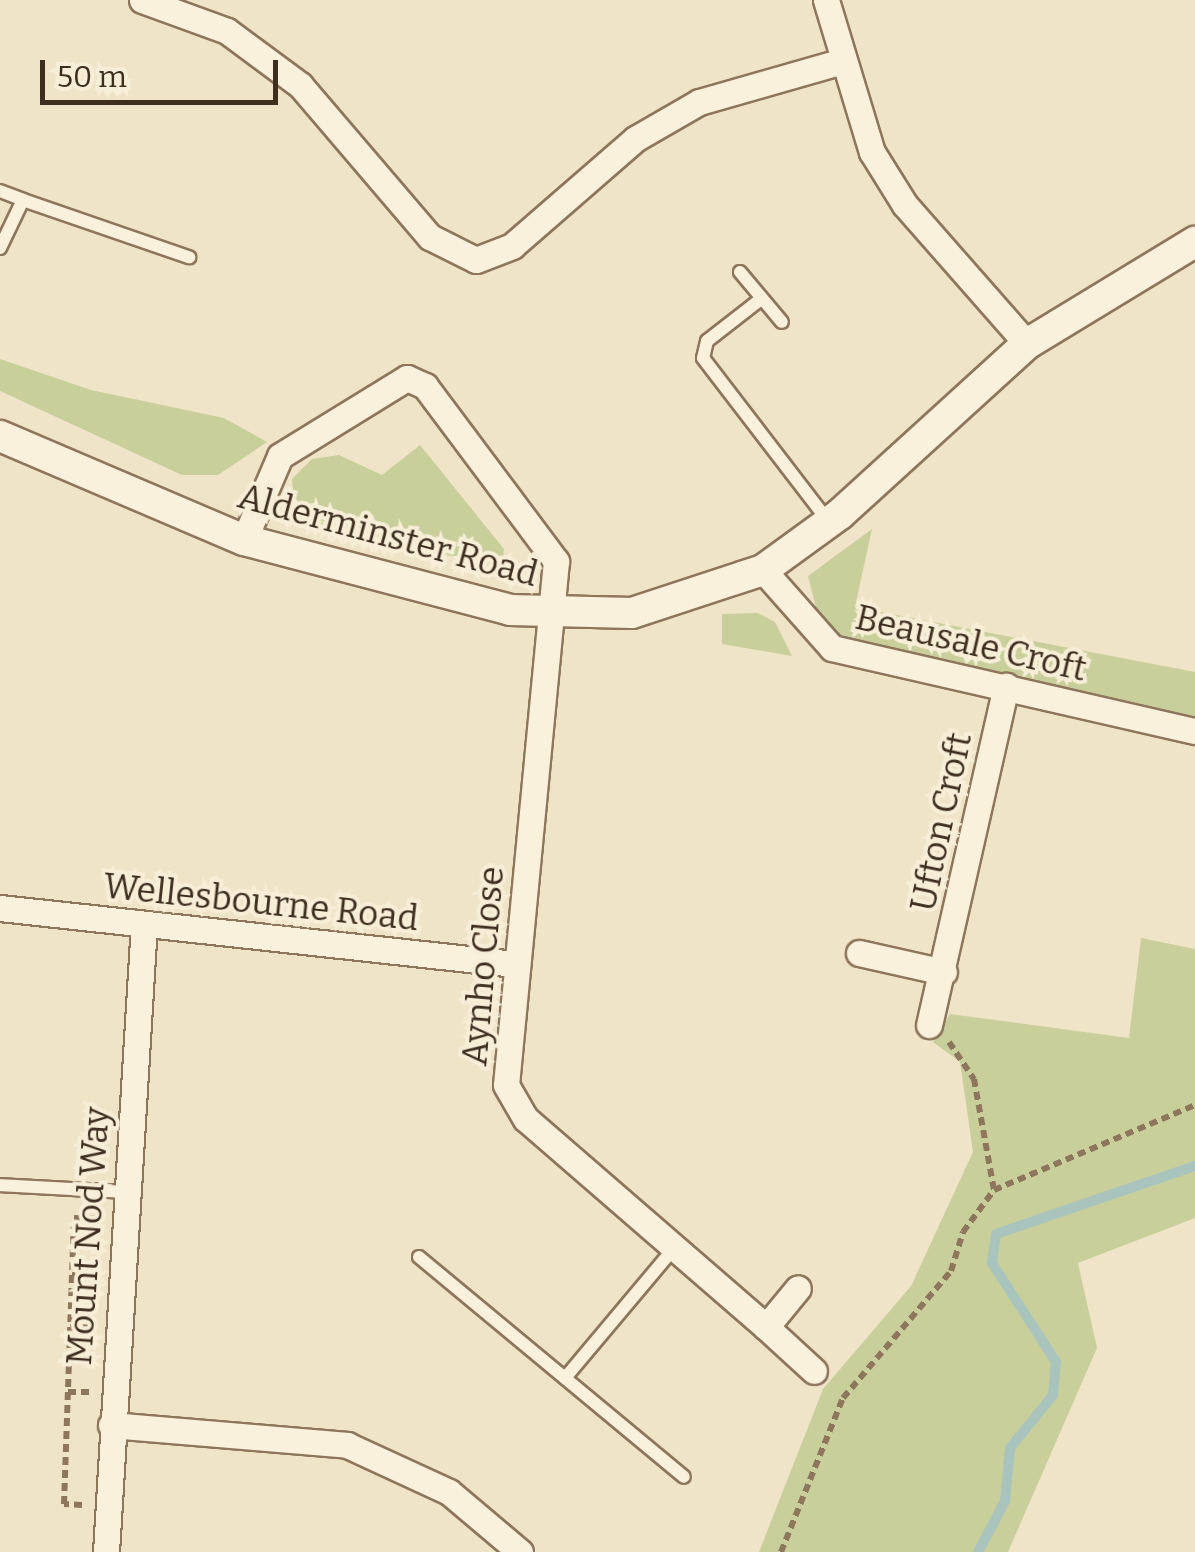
<!DOCTYPE html>
<style>
body{margin:0}
#map{position:relative;width:1195px;height:1552px;overflow:hidden;background:#f0e4c8;font-family:Bitter,serif}
div>[style]{position:absolute}
.green>*{inset:0;background:#c9cf9b}
.stream>*{height:10px;margin:-5px;padding:0 5px;transform-origin:5px;border-radius:5px;background:#a9c4bc}
.path>*{height:6px;margin-top:-3px;transform-origin:0;background:repeating-linear-gradient(90deg,#8d765c 0 8px,transparent 0 13px)}
.roads{filter:drop-shadow(2px 0 #8d765c) drop-shadow(-2px 0 #8d765c) drop-shadow(0 2px #8d765c) drop-shadow(0 -2px #8d765c)}
.service>*{height:12px;margin:-6px;padding:0 6px;transform-origin:6px;border-radius:6px;background:#faf1dc}
.minor>*{height:25px;margin:-12.5px;padding:0 12.5px;transform-origin:12.5px;border-radius:12.5px;background:#faf1dc}
.tertiary>*{height:30px;margin:-15px;padding:0 15px;transform-origin:15px;border-radius:15px;background:#faf1dc}
span{translate:-50% -50%;white-space:nowrap;text-align:center;line-height:1.15;-webkit-text-stroke:8px #f7eed8;paint-order:stroke}
.street-label{font-size:35px;color:#3d2e20}
.scale{position:absolute;left:40px;top:60px;width:238px;height:45px;box-sizing:border-box;border:5px solid #3d2e20;border-top:0;padding-left:12px;font-size:30px;line-height:35px;white-space:nowrap;color:#3d2e20;-webkit-text-stroke:8px #f7eed8;paint-order:stroke}
</style>
<div id="map">
<div class="green">
<i style="clip-path:polygon(0 359px,91px 390px,224px 418px,267px 442px,218px 475px,182px 475px,0 391px)"></i>
<i style="clip-path:polygon(420px 445px,504px 549px,503px 559px,440px 555px,306px 521px,295px 510px,292px 479px,312px 459px,339px 455px,382px 475px)"></i>
<i style="clip-path:polygon(872px 529px,855px 607px,1195px 672px,1195px 719px,847px 643px,820px 624px,808px 576px)"></i>
<i style="clip-path:polygon(758px 613px,775px 622px,792px 656px,722px 644px,722px 614px)"></i>
<i style="clip-path:polygon(1141px 938px,1195px 949px,1195px 1218px,1078px 1263px,1097px 1348px,1008px 1552px,759px 1552px,823px 1389px,911px 1286px,973px 1152px,960px 1062px,933px 1042px,950px 1014px,1129px 1038px)"></i>
</div>
<div class="stream">
<i style="left:978px;top:1552px;width:58px;rotate:-62.1deg"></i>
<i style="left:1005px;top:1501px;width:53px;rotate:-84.6deg"></i>
<i style="left:1010px;top:1448px;width:68px;rotate:-50.9deg"></i>
<i style="left:1053px;top:1395px;width:33px;rotate:-85deg"></i>
<i style="left:1056px;top:1362px;width:118px;rotate:-122.9deg"></i>
<i style="left:992px;top:1263px;width:29px;rotate:-82deg"></i>
<i style="left:996px;top:1234px;width:210px;rotate:-18.9deg"></i>
</div>
<div class="path">
<i style="left:949px;top:1042px;width:45px;rotate:56deg"></i>
<i style="left:974px;top:1079px;width:113px;rotate:79.8deg"></i>
<i style="left:72px;top:1275px;width:26px;rotate:2deg"></i>
<i style="left:70px;top:1327px;width:25px;rotate:2deg"></i>
<i style="left:68px;top:1392px;width:24px"></i>
<i style="left:82px;top:1505px;width:18px;rotate:-177deg"></i>
<i style="left:64px;top:1504px;width:286px;rotate:-88deg"></i>
<i style="left:74px;top:1218px;width:28px;rotate:2deg"></i>
<i style="left:781px;top:1552px;width:166px;rotate:-68.1deg"></i>
<i style="left:843px;top:1398px;width:167px;rotate:-49.6deg"></i>
<i style="left:951px;top:1271px;width:41px;rotate:-72.9deg"></i>
<i style="left:963px;top:1232px;width:52px;rotate:-53.6deg"></i>
<i style="left:994px;top:1190px;width:218px;rotate:-22.9deg"></i>
</div>
<div class="roads">
<div class="service">
<i style="left:0;top:191px;width:25px;rotate:21deg"></i>
<i style="left:0;top:248px;width:53px;rotate:-64.4deg"></i>
<i style="left:23px;top:200px;width:176px;rotate:19deg"></i>
<i style="left:740px;top:272px;width:65px;rotate:50deg"></i>
<i style="left:761px;top:299px;width:68px;rotate:142.1deg"></i>
<i style="left:707px;top:341px;width:17px;rotate:103deg"></i>
<i style="left:703px;top:358px;width:205px;rotate:52.5deg"></i>
<i style="left:0;top:1185px;width:125px;rotate:3.2deg"></i>
<i style="left:419px;top:1257px;width:344px;rotate:39.7deg"></i>
<i style="left:565px;top:1378px;width:170px;rotate:-50deg"></i>
</div>
<div class="minor">
<i style="left:142px;top:0;width:90px;rotate:20deg"></i>
<i style="left:227px;top:31px;width:91px;rotate:36.5deg"></i>
<i style="left:300px;top:85px;width:200px;rotate:49.5deg"></i>
<i style="left:430px;top:237px;width:51px;rotate:26.6deg"></i>
<i style="left:476px;top:260px;width:39px;rotate:-21deg"></i>
<i style="left:512px;top:246px;width:163px;rotate:-41deg"></i>
<i style="left:635px;top:139px;width:74px;rotate:-30deg"></i>
<i style="left:699px;top:102px;width:146px;rotate:-15.9deg"></i>
<i style="left:826px;top:0;width:159px;rotate:73.2deg"></i>
<i style="left:872px;top:152px;width:62px;rotate:58.1deg"></i>
<i style="left:905px;top:205px;width:185px;rotate:48.7deg"></i>
<i style="left:244px;top:540px;width:91px;rotate:-66.8deg"></i>
<i style="left:280px;top:456px;width:149px;rotate:-31.6deg"></i>
<i style="left:407px;top:378px;width:20px;rotate:24deg"></i>
<i style="left:425px;top:386px;width:219px;rotate:53.2deg"></i>
<i style="left:556px;top:561px;width:526px;rotate:95.45deg"></i>
<i style="left:506px;top:1085px;width:39px;rotate:60deg"></i>
<i style="left:526px;top:1119px;width:318px;rotate:40.9deg"></i>
<i style="left:766px;top:1327px;width:50px;rotate:-50.6deg"></i>
<i style="left:763px;top:570px;width:104px;rotate:48.5deg"></i>
<i style="left:832px;top:648px;width:372px;rotate:12.9deg"></i>
<i style="left:0;top:908px;width:518px;rotate:6.21deg"></i>
<i style="left:859px;top:953px;width:87px;rotate:12.6deg"></i>
<i style="left:929px;top:1025px;width:348px;rotate:-77.2deg"></i>
<i style="left:766px;top:1327px;width:65px;rotate:42.5deg"></i>
<i style="left:111px;top:1425px;width:237px;rotate:4.8deg"></i>
<i style="left:347px;top:1445px;width:112px;rotate:24.7deg"></i>
<i style="left:449px;top:1492px;width:93px;rotate:40.2deg"></i>
<i style="left:106px;top:1552px;width:629px;rotate:-86.54deg"></i>
</div>
<div class="tertiary">
<i style="left:0;top:436px;width:265px;rotate:23.1deg"></i>
<i style="left:244px;top:540px;width:275px;rotate:14.7deg"></i>
<i style="left:510px;top:610px;width:122px;rotate:1.4deg"></i>
<i style="left:632px;top:613px;width:138px;rotate:-18.2deg"></i>
<i style="left:763px;top:570px;width:95px;rotate:-36deg"></i>
<i style="left:840px;top:514px;width:253px;rotate:-42.3deg"></i>
<i style="left:1027px;top:344px;width:197px;rotate:-31.3deg"></i>
</div>
</div>
<div class="street-label">
<span style="left:388px;top:535px;rotate:15deg">Alderminster Road</span>
<span style="left:971px;top:643px;rotate:13deg">Beausale Croft</span>
<span style="left:941px;top:822px;rotate:-78deg">Ufton Croft</span>
<span style="left:261px;top:902px;rotate:6deg">Wellesbourne Road</span>
<span style="left:483px;top:966px;rotate:-85deg">Aynho Close</span>
<span style="left:88px;top:1236px;rotate:-86deg">Mount Nod Way</span>
</div>
<div class="scale">50 m</div>
</div>
